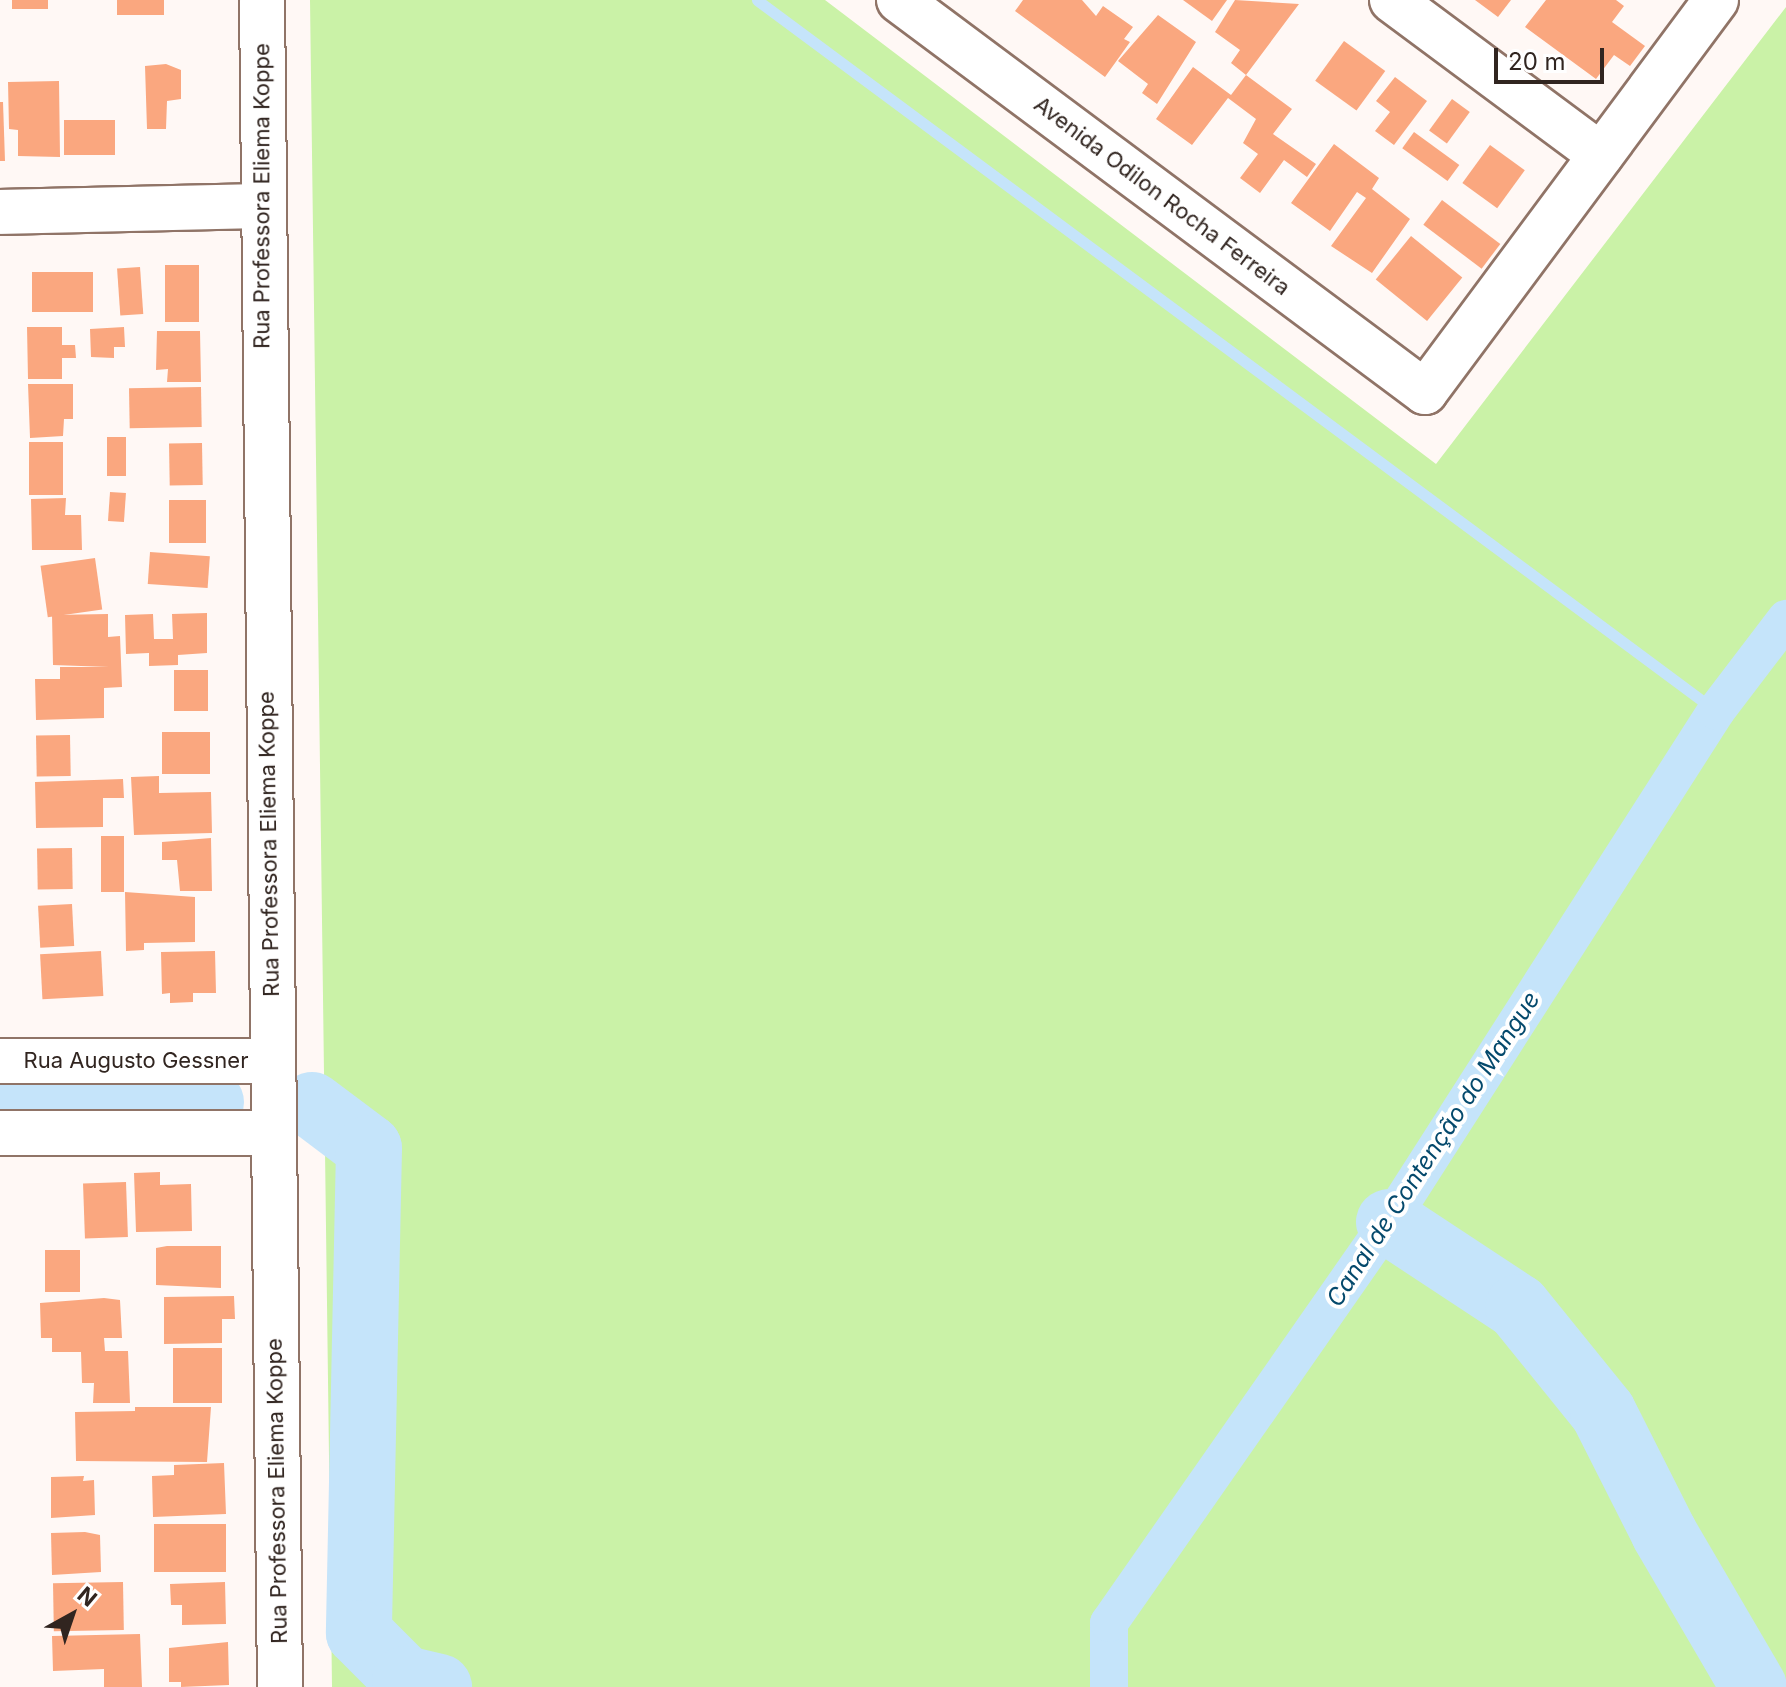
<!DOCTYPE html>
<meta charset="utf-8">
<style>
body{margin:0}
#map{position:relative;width:1786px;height:1687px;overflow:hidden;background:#fff8f5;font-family:Inter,sans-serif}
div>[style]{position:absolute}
.green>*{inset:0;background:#caf2a7}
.stream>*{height:11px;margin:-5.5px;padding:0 5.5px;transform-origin:5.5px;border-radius:5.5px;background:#c5e4fa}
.canal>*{height:38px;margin:-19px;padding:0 19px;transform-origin:19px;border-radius:19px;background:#c5e4fa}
.river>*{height:66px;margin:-33px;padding:0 33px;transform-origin:33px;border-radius:33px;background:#c5e4fa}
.building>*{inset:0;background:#faa77f;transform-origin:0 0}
.roads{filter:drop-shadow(2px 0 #907467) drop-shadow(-2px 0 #907467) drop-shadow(0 2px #907467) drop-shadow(0 -2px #907467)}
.minor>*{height:44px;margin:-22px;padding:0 22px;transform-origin:22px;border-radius:22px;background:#fff}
span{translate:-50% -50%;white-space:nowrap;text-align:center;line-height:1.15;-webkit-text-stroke:8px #fff;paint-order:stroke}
.street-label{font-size:22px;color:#312520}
.water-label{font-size:24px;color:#04496c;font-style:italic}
.north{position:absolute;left:32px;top:1575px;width:80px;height:80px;-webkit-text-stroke:6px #fff;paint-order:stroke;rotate:40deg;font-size:22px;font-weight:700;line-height:32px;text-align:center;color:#312520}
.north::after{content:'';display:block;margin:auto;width:28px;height:36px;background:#312520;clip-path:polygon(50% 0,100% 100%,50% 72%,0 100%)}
.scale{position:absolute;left:1494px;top:48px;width:110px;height:36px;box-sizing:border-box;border:4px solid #312520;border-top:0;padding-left:10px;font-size:24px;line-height:28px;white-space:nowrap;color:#312520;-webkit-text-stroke:6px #fff;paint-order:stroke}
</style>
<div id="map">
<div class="green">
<i style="clip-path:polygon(310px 0,825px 0,1436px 464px,1786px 7px,1786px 1687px,332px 1687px)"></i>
</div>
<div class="stream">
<i style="left:757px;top:0;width:1194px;rotate:36.55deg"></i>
</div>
<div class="canal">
<i style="left:1109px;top:1687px;width:64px;rotate:-90deg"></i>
<i style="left:1109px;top:1623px;width:489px;rotate:-55.1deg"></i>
<i style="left:1389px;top:1222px;width:607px;rotate:-57.38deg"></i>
<i style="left:1716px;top:711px;width:116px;rotate:-52.7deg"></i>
</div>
<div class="river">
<i style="left:0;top:1101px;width:211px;rotate:0.3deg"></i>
<i style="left:312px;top:1105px;width:71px;rotate:37deg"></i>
<i style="left:369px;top:1148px;width:485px;rotate:91.2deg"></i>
<i style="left:359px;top:1633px;width:65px;rotate:45deg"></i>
<i style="left:405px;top:1679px;width:35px;rotate:13deg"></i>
<i style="left:1389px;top:1222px;width:154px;rotate:33.4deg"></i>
<i style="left:1518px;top:1307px;width:135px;rotate:51deg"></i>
<i style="left:1603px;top:1412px;width:136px;rotate:63.2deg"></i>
<i style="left:1664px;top:1533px;width:178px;rotate:59.7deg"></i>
</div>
<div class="building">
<i style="left:12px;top:0;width:36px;height:9px"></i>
<i style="left:117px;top:0;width:47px;height:15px"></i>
<i style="clip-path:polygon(1023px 0,1082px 0,1096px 16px,1103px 6px,1133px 27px,1124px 39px,1130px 42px,1105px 77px,1015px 11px)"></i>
<i style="clip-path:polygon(1183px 0,1227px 0,1212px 21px)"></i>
<i style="clip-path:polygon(1235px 0,1299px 4px,1246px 75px,1292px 109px,1273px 134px,1316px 164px,1307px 177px,1284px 160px,1260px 193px,1240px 178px,1258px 154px,1243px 143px,1256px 119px,1228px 98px,1192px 145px,1156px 119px,1193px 67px,1231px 95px,1246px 75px,1231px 63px,1240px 50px,1215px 32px)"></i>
<i style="clip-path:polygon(1475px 0,1511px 0,1498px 17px)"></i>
<i style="clip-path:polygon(1546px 0,1616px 0,1624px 6px,1612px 22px,1645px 46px,1630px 66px,1614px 55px,1596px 79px,1525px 27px)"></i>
<i style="clip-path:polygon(1158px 15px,1196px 42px,1157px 104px,1142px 93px,1148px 84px,1118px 61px)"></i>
<i style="left:1344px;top:41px;width:51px;height:49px;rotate:36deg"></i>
<i style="clip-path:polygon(166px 64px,181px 70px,181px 99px,167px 101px,166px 129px,147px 129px,145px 66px)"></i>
<i style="clip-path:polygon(1395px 77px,1427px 101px,1394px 145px,1375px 131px,1390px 112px,1376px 101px)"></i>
<i style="clip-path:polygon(59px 81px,60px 157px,18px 156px,18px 130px,9px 129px,8px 82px)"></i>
<i style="left:1452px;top:99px;width:22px;height:39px;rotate:36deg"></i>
<i style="clip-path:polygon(0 102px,3px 102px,5px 161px,0 161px)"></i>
<i style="left:64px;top:120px;width:51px;height:35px"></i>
<i style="left:1414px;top:132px;width:56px;height:20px;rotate:36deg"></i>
<i style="clip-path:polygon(1334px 144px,1379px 178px,1372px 189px,1410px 219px,1372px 273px,1331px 246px,1366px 198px,1357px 192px,1330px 231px,1291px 203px)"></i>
<i style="left:1490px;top:145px;width:43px;height:47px;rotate:36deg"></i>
<i style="left:1442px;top:200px;width:73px;height:31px;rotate:37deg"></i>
<i style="left:1411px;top:236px;width:66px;height:56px;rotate:39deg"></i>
<i style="left:165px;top:265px;width:34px;height:57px"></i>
<i style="left:140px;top:267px;width:47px;height:23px;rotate:86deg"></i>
<i style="left:93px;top:272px;width:40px;height:61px;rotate:90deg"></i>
<i style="clip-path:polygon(27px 327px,62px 327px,62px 345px,75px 345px,76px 358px,62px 358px,62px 379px,28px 379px)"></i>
<i style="clip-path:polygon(124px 327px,125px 347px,114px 347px,114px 358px,91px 357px,90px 329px)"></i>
<i style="clip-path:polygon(157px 331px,200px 331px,201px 382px,167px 382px,168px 369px,156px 370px)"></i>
<i style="clip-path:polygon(28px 384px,73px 384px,73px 419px,64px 419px,63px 436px,30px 438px)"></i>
<i style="left:201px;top:387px;width:40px;height:72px;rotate:89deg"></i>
<i style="left:107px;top:437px;width:19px;height:39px"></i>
<i style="left:29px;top:442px;width:34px;height:53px"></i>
<i style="left:202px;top:443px;width:42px;height:33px;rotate:89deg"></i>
<i style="left:110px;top:492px;width:16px;height:29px;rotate:4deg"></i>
<i style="clip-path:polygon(66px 498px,65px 515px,81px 515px,82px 550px,32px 550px,31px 499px)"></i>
<i style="left:206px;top:500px;width:43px;height:37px;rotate:90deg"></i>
<i style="left:150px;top:552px;width:60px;height:32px;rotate:4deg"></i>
<i style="left:95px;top:558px;width:52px;height:55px;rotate:82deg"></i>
<i style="clip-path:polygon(207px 613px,207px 653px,178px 655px,178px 665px,149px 666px,149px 653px,126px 654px,125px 615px,153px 614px,154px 639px,173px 639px,172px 614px)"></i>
<i style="clip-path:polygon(108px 614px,108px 637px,120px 636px,122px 687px,104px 688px,104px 718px,36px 720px,35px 679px,60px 679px,60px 667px,109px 667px,53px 665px,52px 615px)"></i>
<i style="left:174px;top:670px;width:34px;height:41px"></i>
<i style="left:162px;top:732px;width:48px;height:42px"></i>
<i style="left:70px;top:735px;width:41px;height:34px;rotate:89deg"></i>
<i style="clip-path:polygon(159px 776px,159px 793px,211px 792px,212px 833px,134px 835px,131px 777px)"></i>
<i style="clip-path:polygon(123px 779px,124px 798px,103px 798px,103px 827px,36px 828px,35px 782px)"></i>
<i style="left:101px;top:836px;width:23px;height:56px"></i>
<i style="clip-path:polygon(211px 838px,212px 891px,180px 891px,177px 860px,162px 860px,162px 842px)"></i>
<i style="left:72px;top:848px;width:41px;height:35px;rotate:89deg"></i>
<i style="clip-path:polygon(125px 892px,195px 897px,195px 942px,144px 943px,144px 950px,126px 951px)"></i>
<i style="left:72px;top:904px;width:42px;height:34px;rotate:87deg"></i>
<i style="left:101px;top:951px;width:45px;height:61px;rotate:87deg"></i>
<i style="clip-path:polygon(215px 951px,216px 993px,193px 993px,193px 1002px,170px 1003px,170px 993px,162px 994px,161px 952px)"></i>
<i style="clip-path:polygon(160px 1172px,160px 1185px,191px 1184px,192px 1231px,136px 1232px,134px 1173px)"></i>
<i style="left:126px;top:1182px;width:55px;height:43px;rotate:88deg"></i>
<i style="clip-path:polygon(167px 1246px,221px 1246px,221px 1288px,156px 1285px,156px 1248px)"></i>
<i style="left:45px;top:1250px;width:35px;height:42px"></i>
<i style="clip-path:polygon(234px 1296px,235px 1319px,222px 1319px,222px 1343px,164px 1344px,164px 1297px)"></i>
<i style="clip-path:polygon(104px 1298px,120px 1300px,122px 1338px,104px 1338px,105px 1351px,128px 1351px,130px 1403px,93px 1403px,94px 1383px,82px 1383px,81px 1352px,52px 1352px,52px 1338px,41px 1338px,40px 1303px)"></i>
<i style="left:222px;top:1348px;width:55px;height:49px;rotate:90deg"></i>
<i style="clip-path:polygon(135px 1407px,211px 1407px,207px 1462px,76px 1461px,75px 1412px,135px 1411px)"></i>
<i style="clip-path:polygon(224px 1463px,226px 1514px,153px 1517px,152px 1476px,174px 1475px,174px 1465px)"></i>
<i style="clip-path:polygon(84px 1476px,83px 1481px,94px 1480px,95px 1515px,51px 1518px,51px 1477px)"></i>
<i style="left:226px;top:1524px;width:48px;height:72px;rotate:90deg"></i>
<i style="clip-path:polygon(85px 1532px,100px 1535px,101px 1572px,52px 1575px,51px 1533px)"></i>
<i style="left:123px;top:1582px;width:48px;height:70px;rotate:89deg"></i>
<i style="clip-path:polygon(225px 1582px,226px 1624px,182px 1625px,182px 1605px,171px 1605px,170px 1584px)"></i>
<i style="clip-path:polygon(140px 1634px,142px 1687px,104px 1687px,104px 1669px,53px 1671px,52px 1636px)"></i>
<i style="clip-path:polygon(228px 1642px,229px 1685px,181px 1687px,181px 1682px,169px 1682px,169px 1648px)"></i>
</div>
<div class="roads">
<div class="minor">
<i style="left:262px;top:0;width:1687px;rotate:89.39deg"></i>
<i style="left:899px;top:0;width:656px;rotate:36.7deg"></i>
<i style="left:1425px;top:392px;width:488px;rotate:-53.4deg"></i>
<i style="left:1392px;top:0;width:260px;rotate:36.6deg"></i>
<i style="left:0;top:212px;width:260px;rotate:-1.3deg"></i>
<i style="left:0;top:1061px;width:272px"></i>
<i style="left:0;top:1133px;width:271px"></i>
</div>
</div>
<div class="street-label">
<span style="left:262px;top:196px;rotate:-90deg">Rua Professora Eliema Koppe</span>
<span style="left:1162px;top:196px;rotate:37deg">Avenida Odilon Rocha Ferreira</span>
<span style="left:269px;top:844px;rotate:-91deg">Rua Professora Eliema Koppe</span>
<span style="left:136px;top:1061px">Rua Augusto Gessner</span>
<span style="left:277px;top:1491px;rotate:-91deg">Rua Professora Eliema Koppe</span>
</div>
<div class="water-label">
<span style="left:1433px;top:1149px;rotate:-57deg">Canal de Contenção do Mangue</span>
</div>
<div class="north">N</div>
<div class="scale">20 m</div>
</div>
